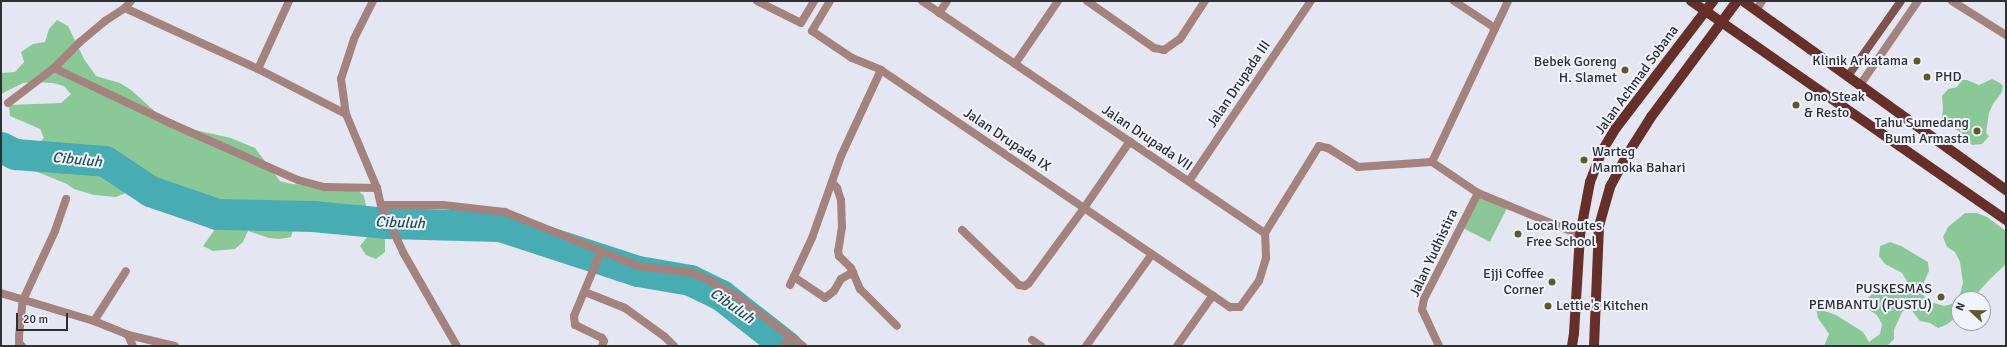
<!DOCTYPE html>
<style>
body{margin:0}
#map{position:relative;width:2007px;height:347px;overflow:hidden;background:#e4e7f1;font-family:Signika,sans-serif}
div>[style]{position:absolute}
.green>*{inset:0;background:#8cc597;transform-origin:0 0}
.forest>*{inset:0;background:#8bc898}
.river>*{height:31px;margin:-15.5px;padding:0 15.5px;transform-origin:15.5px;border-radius:15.5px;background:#48adb3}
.street>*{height:8px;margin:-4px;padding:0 4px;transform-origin:4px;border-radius:4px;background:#a4827d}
.secondary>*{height:8px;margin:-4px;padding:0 4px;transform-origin:4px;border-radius:4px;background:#80524c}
.primary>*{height:10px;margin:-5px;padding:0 5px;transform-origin:5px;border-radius:5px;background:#662f2a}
.dots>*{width:11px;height:11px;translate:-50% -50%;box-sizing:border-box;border:2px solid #f1f4fe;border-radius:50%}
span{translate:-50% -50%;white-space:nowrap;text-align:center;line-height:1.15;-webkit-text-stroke:4px #f1f4fe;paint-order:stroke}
.poi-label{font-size:14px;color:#2f3034}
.right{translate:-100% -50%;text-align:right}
.left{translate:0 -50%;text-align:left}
.street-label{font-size:14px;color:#2f3034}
.water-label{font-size:15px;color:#255154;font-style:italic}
.frame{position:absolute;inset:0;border:2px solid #2f3034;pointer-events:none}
.north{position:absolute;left:1951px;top:291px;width:40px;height:40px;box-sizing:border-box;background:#f1f4fe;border:1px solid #a3a6ad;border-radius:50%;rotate:292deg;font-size:11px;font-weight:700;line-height:16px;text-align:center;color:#2f3034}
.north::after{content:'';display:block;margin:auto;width:14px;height:18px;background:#5d5b28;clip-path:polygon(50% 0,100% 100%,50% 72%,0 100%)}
.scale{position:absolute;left:16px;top:313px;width:52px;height:18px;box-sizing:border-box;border:2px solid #2f3034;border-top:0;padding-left:5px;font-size:12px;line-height:14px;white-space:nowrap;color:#2f3034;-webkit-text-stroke:3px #f1f4fe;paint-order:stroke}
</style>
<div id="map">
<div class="green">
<i style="left:1480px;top:193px;width:31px;height:39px;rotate:27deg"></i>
</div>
<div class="forest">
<i style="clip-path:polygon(57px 20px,68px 26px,84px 59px,96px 76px,120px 83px,131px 90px,160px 116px,195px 130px,231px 138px,255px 148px,280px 181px,292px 184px,356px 188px,364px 196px,369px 221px,385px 240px,385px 252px,376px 259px,366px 255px,360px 246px,368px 236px,364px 225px,357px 216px,348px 212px,338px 211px,302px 218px,294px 226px,291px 237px,280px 239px,269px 238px,248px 231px,243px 242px,235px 249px,213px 251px,203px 246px,218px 225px,217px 214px,157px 195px,150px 191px,135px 189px,116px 197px,94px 195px,74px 189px,67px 184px,25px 167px,1px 161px,1px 142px,23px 148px,34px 147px,44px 138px,40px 129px,10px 116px,9px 105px,61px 103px,71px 94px,64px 86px,53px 83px,33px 82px,23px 83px,1px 94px,1px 73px,15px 72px,24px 62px,21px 52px,33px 44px,45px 42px,49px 29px)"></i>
<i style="clip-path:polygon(1992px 79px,2000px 83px,2003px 86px,2002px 92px,1993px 104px,1989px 113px,1986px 133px,1989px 136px,1982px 144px,1972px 145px,1959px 131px,1941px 123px,1943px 109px,1942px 96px,1948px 89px,1957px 87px,1962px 80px,1967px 80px,1979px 85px)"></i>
<i style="clip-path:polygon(1965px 213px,1977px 213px,1987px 217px,2006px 231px,2006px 264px,1990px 279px,1972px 299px,1959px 299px,1959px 313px,1954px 319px,1946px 325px,1938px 328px,1930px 323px,1920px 321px,1909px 307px,1902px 312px,1894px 330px,1894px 339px,1887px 346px,1824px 346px,1829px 334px,1818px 318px,1816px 308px,1836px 315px,1863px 332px,1869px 342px,1880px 334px,1882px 324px,1877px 315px,1869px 310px,1865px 301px,1872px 294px,1882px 291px,1904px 291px,1907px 281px,1902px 273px,1885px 264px,1879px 256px,1880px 246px,1890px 242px,1901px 246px,1928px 262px,1929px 271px,1921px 289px,1925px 298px,1934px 303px,1944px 306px,1955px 303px,1960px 294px,1963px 283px,1960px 262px,1955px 252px,1947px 247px,1943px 237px,1948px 227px)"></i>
</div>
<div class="river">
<i style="left:1px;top:147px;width:16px;rotate:27deg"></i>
<i style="left:15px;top:154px;width:90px;rotate:4.4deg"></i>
<i style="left:105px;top:161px;width:54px;rotate:33.7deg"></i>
<i style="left:150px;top:191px;width:71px;rotate:18.9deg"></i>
<i style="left:217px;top:214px;width:96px;rotate:1.2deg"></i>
<i style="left:313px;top:216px;width:74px;rotate:5.4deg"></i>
<i style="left:387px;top:223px;width:113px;rotate:1.5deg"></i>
<i style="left:500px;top:226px;width:145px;rotate:18.1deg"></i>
<i style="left:638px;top:271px;width:53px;rotate:9.8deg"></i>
<i style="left:690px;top:280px;width:34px;rotate:26deg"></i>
<i style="left:721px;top:295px;width:83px;rotate:38.1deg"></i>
</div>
<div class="street">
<i style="left:131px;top:1px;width:9px;rotate:131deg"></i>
<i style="left:125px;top:8px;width:24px;rotate:147deg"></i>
<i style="left:105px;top:21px;width:33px;rotate:140deg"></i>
<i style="left:80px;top:42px;width:37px;rotate:135deg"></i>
<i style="left:54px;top:68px;width:131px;rotate:25.4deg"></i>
<i style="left:172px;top:124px;width:138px;rotate:24deg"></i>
<i style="left:298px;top:180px;width:28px;rotate:15deg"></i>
<i style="left:325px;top:187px;width:52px;rotate:1.1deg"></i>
<i style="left:373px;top:1px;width:42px;rotate:116.6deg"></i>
<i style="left:354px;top:39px;width:42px;rotate:108deg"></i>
<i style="left:341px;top:79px;width:35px;rotate:82deg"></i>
<i style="left:346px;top:114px;width:80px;rotate:67.3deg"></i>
<i style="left:377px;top:188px;width:17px;rotate:77deg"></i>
<i style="left:381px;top:205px;width:54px;rotate:64.9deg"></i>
<i style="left:404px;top:254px;width:106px;rotate:60.1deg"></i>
<i style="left:757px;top:1px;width:49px;rotate:26.6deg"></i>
<i style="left:801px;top:23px;width:26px;rotate:-59deg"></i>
<i style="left:830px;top:1px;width:35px;rotate:121deg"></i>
<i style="left:812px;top:31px;width:48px;rotate:34deg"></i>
<i style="left:852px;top:58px;width:31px;rotate:22deg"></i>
<i style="left:881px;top:70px;width:422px;rotate:34.2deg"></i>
<i style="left:1230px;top:307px;width:10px"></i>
<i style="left:1240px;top:307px;width:32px;rotate:-54deg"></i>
<i style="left:1259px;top:281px;width:24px;rotate:-73deg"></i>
<i style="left:1266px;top:258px;width:25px;rotate:-92deg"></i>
<i style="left:1265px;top:233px;width:102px;rotate:-58.2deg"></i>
<i style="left:1319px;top:146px;width:9px;rotate:13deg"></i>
<i style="left:1328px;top:148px;width:36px;rotate:32deg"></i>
<i style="left:1358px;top:167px;width:74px;rotate:-3.9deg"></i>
<i style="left:1432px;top:162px;width:55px;rotate:34deg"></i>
<i style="left:1478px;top:193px;width:110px;rotate:22.4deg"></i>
<i style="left:922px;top:1px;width:414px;rotate:34.1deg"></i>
<i style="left:1087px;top:1px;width:82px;rotate:35deg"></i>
<i style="left:1154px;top:48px;width:10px;rotate:11deg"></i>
<i style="left:1164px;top:50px;width:19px;rotate:-35deg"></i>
<i style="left:1180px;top:39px;width:45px;rotate:-56.7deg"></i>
<i style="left:1454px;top:1px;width:49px;rotate:33.4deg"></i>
<i style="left:1952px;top:1px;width:64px;rotate:32.2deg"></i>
<i style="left:125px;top:8px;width:146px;rotate:24.6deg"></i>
<i style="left:258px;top:69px;width:99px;rotate:27.1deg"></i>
<i style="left:1756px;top:11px;width:12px;rotate:-59deg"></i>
<i style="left:939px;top:13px;width:14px;rotate:-56deg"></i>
<i style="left:1015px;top:64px;width:76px;rotate:-55.7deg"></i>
<i style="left:258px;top:69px;width:75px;rotate:-65.5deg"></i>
<i style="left:1860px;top:85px;width:102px;rotate:-55.4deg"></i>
<i style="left:8px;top:103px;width:58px;rotate:-37.3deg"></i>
<i style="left:1432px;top:162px;width:178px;rotate:-64.7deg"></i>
<i style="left:1189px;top:181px;width:217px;rotate:-55.9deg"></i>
<i style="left:832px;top:182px;width:8px;rotate:50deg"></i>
<i style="left:837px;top:188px;width:13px;rotate:72deg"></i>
<i style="left:841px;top:200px;width:27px;rotate:88deg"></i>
<i style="left:842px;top:227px;width:24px;rotate:99deg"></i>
<i style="left:838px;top:251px;width:5px;rotate:79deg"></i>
<i style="left:839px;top:256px;width:17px;rotate:45deg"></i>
<i style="left:851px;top:268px;width:23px;rotate:67deg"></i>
<i style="left:860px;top:289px;width:52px;rotate:45deg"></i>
<i style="left:381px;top:205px;width:62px"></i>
<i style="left:443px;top:205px;width:62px;rotate:6.4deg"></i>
<i style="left:505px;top:212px;width:104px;rotate:22.1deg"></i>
<i style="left:962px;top:230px;width:79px;rotate:44deg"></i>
<i style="left:1019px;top:285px;width:6px;rotate:9deg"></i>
<i style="left:1025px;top:286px;width:5px;rotate:-37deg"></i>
<i style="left:1029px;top:283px;width:93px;rotate:-53.7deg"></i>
<i style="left:1084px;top:208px;width:81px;rotate:-55.5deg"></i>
<i style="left:794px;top:277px;width:37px;rotate:34deg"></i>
<i style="left:825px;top:298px;width:11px;rotate:-38deg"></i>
<i style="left:834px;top:291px;width:14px;rotate:-60deg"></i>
<i style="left:841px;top:279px;width:14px;rotate:-30deg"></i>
<i style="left:790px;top:285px;width:52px;rotate:-64.9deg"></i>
<i style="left:812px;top:238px;width:87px;rotate:-70.5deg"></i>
<i style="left:841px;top:156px;width:95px;rotate:-65.1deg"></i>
<i style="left:585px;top:292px;width:43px;rotate:21.8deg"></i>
<i style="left:625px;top:308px;width:49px;rotate:35.9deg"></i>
<i style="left:665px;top:337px;width:13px;rotate:45deg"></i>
<i style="left:1px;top:293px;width:97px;rotate:16.8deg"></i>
<i style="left:94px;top:321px;width:37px;rotate:22deg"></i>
<i style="left:128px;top:335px;width:48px;rotate:13.2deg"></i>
<i style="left:94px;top:321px;width:59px;rotate:-57.4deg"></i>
<i style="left:128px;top:335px;width:12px;rotate:66deg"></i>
<i style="left:1032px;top:340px;width:11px;rotate:34deg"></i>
<i style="left:22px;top:346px;width:4px;rotate:-135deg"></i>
<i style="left:19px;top:343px;width:7px;rotate:-90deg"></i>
<i style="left:19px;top:336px;width:36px;rotate:-84deg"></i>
<i style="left:23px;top:300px;width:76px;rotate:-65.1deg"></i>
<i style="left:55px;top:231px;width:34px;rotate:-71deg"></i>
<i style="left:602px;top:346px;width:5px;rotate:-68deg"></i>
<i style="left:604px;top:341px;width:4px;rotate:-124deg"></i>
<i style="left:602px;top:338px;width:30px;rotate:-154deg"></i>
<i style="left:575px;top:325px;width:9px;rotate:-96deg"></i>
<i style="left:574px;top:316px;width:70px;rotate:-67.4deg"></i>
<i style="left:601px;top:251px;width:40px;rotate:22deg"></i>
<i style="left:638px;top:266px;width:55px;rotate:7.3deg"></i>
<i style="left:693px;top:273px;width:17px;rotate:25deg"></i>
<i style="left:708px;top:280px;width:36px;rotate:30deg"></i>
<i style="left:739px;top:298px;width:80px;rotate:36.9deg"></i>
<i style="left:783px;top:346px;width:12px;rotate:-48deg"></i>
<i style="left:1086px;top:346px;width:113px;rotate:-54.3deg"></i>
<i style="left:1177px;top:346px;width:62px;rotate:-54.8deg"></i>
<i style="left:1439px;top:346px;width:40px;rotate:-115deg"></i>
<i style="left:1422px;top:310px;width:11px;rotate:-80deg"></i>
<i style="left:1424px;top:299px;width:119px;rotate:-63deg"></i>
</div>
<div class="secondary">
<i style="left:1848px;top:76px;width:92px;rotate:-54.8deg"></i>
</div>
<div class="primary">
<i style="left:1691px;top:1px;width:384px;rotate:34.8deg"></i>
<i style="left:1743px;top:1px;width:324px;rotate:35.7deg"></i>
<i style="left:1572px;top:346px;width:13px;rotate:-81deg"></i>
<i style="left:1574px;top:333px;width:98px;rotate:-86.5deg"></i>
<i style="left:1580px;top:235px;width:54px;rotate:-79.3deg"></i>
<i style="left:1590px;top:182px;width:33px;rotate:-69deg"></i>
<i style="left:1602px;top:151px;width:27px;rotate:-59deg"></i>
<i style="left:1616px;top:128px;width:160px;rotate:-52.6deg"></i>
<i style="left:1594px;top:346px;width:120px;rotate:-87.6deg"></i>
<i style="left:1599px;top:226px;width:41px;rotate:-74.2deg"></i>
<i style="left:1610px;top:187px;width:36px;rotate:-62deg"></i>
<i style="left:1627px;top:155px;width:45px;rotate:-57.7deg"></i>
<i style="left:1651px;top:117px;width:144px;rotate:-53.4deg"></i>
</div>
<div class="dots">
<i style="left:1917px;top:61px;background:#5d5b28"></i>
<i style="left:1625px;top:70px;background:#5d5b28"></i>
<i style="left:1927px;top:77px;background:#5d5b28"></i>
<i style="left:1796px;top:105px;background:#5d5b28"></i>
<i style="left:1977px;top:131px;background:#5d5b28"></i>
<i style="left:1584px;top:160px;background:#5d5b28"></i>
<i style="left:1518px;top:234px;background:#5d5b28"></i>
<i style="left:1552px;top:282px;background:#5d5b28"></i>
<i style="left:1941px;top:297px;background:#5d5b28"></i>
<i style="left:1548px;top:306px;background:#5d5b28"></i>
</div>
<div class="poi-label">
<span class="right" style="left:1908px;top:61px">Klinik Arkatama</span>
<span class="right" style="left:1617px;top:70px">Bebek Goreng<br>H. Slamet</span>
<span class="left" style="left:1935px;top:77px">PHD</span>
<span class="left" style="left:1804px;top:105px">Ono Steak<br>&amp; Resto</span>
<span class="right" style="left:1969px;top:131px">Tahu Sumedang<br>Bumi Armasta</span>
<span class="left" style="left:1592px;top:160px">Warteg<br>Mamoka Bahari</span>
<span class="left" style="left:1526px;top:234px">Local Routes<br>Free School</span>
<span class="right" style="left:1544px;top:282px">Ejji Coffee<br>Corner</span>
<span class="right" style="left:1932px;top:297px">PUSKESMAS<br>PEMBANTU (PUSTU)</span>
<span class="left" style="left:1556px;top:306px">Lettie's Kitchen</span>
</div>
<div class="street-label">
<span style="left:1637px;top:80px;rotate:-54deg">Jalan Achmad Sobana</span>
<span style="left:1239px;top:84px;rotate:-56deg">Jalan Drupada III</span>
<span style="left:1147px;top:138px;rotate:34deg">Jalan Drupada VII</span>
<span style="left:1007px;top:140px;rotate:34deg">Jalan Drupada IX</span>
<span style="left:1434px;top:253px;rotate:-65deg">Jalan Yudhistira</span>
</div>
<div class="water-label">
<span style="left:77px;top:160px;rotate:6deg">Cibuluh</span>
<span style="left:400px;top:223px;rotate:2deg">Cibuluh</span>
<span style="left:732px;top:306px;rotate:35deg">Cibuluh</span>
</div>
<div class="frame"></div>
<div class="north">N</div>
<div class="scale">20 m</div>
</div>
